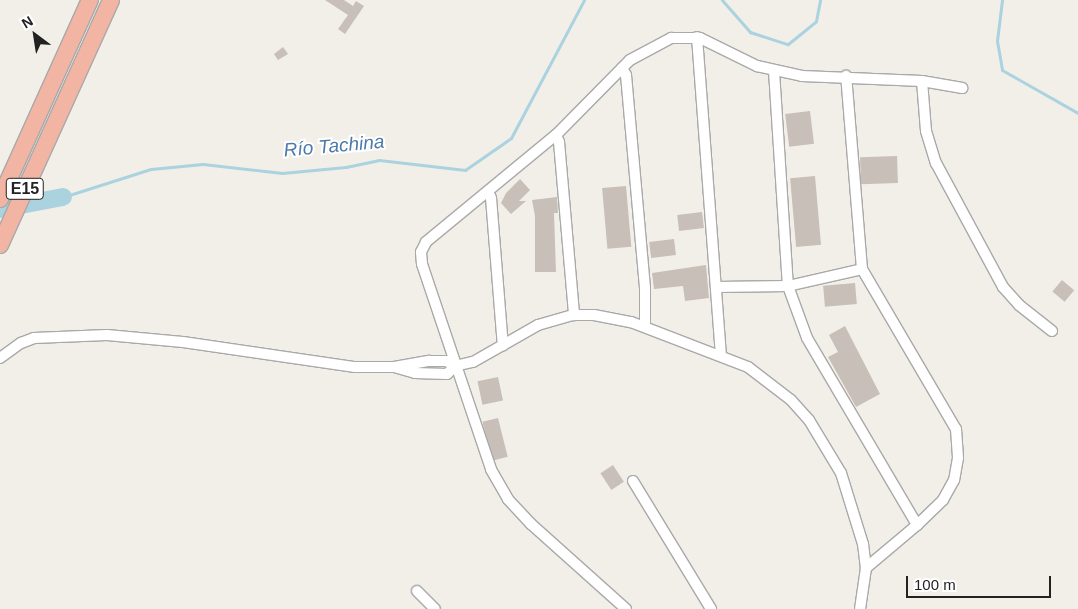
<!DOCTYPE html>
<meta charset="utf-8">
<style>
body{margin:0}
#map{position:relative;width:1078px;height:609px;overflow:hidden;background:#f2efe9;font-family:Arial,sans-serif}
div>[style]{position:absolute}
.stream>*{height:3px;margin:-1.5px;padding:0 1.5px;transform-origin:1.5px;border-radius:1.5px;background:#aad3df}
.river>*{height:18px;margin:-9px;padding:0 9px;transform-origin:9px;border-radius:9px;background:#aad3df}
.building>*{inset:0;background:#c7bfb8;transform-origin:0 0}
.roads{filter:drop-shadow(1px 0 #a9a9a9) drop-shadow(-1px 0 #a9a9a9) drop-shadow(0 1px #a9a9a9) drop-shadow(0 -1px #a9a9a9)}
.minor>*{height:10px;margin:-5px;padding:0 5px;transform-origin:5px;border-radius:5px;background:#fff}
.trunk>*{height:16px;margin:-8px;padding:0 8px;transform-origin:8px;border-radius:8px;background:#f2b4a3}
span{translate:-50% -50%;white-space:nowrap;text-align:center;line-height:1.15;-webkit-text-stroke:4px #fff;paint-order:stroke}
.shield-label span{padding:1px 4px;background:#fff;border:1px solid;border-radius:4px;-webkit-text-stroke-width:0}
.shield-label{font-size:16px;color:#222;font-weight:700}
.water-label{font-size:19px;color:#4a7aab;font-style:italic}
.north{position:absolute;left:10px;top:10px;width:50px;height:50px;-webkit-text-stroke:4px #fff;paint-order:stroke;rotate:329deg;font-size:14px;font-weight:700;line-height:20px;text-align:center;color:#222}
.north::after{content:'';display:block;margin:auto;width:18px;height:22px;background:#222;clip-path:polygon(50% 0,100% 100%,50% 72%,0 100%)}
.scale{position:absolute;left:906px;top:576px;width:145px;height:22px;box-sizing:border-box;border:2px solid #222;border-top:0;padding-left:6px;font-size:15px;line-height:18px;white-space:nowrap;color:#222;-webkit-text-stroke:4px #fff;paint-order:stroke}
</style>
<div id="map">
<div class="stream">
<i style="left:722px;top:0;width:43px;rotate:48.8deg"></i>
<i style="left:750px;top:32px;width:40px;rotate:18deg"></i>
<i style="left:788px;top:44px;width:36px;rotate:-39deg"></i>
<i style="left:816px;top:21px;width:21px;rotate:-79deg"></i>
<i style="left:1002px;top:0;width:41px;rotate:97deg"></i>
<i style="left:997px;top:41px;width:29px;rotate:80deg"></i>
<i style="left:1002px;top:70px;width:87px;rotate:29.5deg"></i>
<i style="left:63px;top:197px;width:92px;rotate:-17.7deg"></i>
<i style="left:151px;top:169px;width:52px;rotate:-5.5deg"></i>
<i style="left:203px;top:164px;width:80px;rotate:6.5deg"></i>
<i style="left:282px;top:173px;width:64px;rotate:-5.4deg"></i>
<i style="left:346px;top:167px;width:34px;rotate:-12deg"></i>
<i style="left:379px;top:160px;width:87px;rotate:6.6deg"></i>
<i style="left:465px;top:170px;width:56px;rotate:-34.8deg"></i>
<i style="left:511px;top:138px;width:156px;rotate:-62.1deg"></i>
</div>
<div class="river">
<i style="left:0;top:209px;width:64px;rotate:-10.8deg"></i>
</div>
<div class="building">
<i style="clip-path:polygon(325px 0,344px 0,353px 6px,356px 1px,364px 6px,345px 34px,338px 29px,348px 15px)"></i>
<i style="clip-path:polygon(283px 47px,288px 54px,278px 60px,274px 54px)"></i>
<i style="left:810px;top:111px;width:33px;height:25px;rotate:83deg"></i>
<i style="left:897px;top:156px;width:27px;height:37px;rotate:88deg"></i>
<i style="left:815px;top:176px;width:69px;height:25px;rotate:85deg"></i>
<i style="clip-path:polygon(520px 179px,530px 190px,519px 201px,526px 201px,511px 214px,501px 203px,506px 193px)"></i>
<i style="left:626px;top:186px;width:61px;height:24px;rotate:85deg"></i>
<i style="clip-path:polygon(557px 197px,558px 213px,554px 213px,556px 272px,535px 272px,535px 216px,532px 200px)"></i>
<i style="left:702px;top:212px;width:16px;height:25px;rotate:83deg"></i>
<i style="left:674px;top:239px;width:16px;height:25px;rotate:83deg"></i>
<i style="clip-path:polygon(706px 265px,709px 298px,685px 301px,683px 286px,654px 289px,652px 273px)"></i>
<i style="left:1062px;top:280px;width:16px;height:15px;rotate:40deg"></i>
<i style="left:855px;top:283px;width:21px;height:32px;rotate:85deg"></i>
<i style="clip-path:polygon(845px 326px,880px 394px,856px 407px,828px 357px,838px 352px,829px 335px)"></i>
<i style="left:498px;top:377px;width:24px;height:21px;rotate:78deg"></i>
<i style="left:498px;top:418px;width:40px;height:16px;rotate:76deg"></i>
<i style="left:613px;top:465px;width:20px;height:15px;rotate:57deg"></i>
</div>
<div class="roads">
<div class="minor">
<i style="left:697px;top:37px;width:319px;rotate:85.7deg"></i>
<i style="left:622px;top:68px;width:8px;rotate:60deg"></i>
<i style="left:626px;top:75px;width:214px;rotate:84.9deg"></i>
<i style="left:645px;top:288px;width:39px;rotate:90deg"></i>
<i style="left:774px;top:71px;width:215px;rotate:86.3deg"></i>
<i style="left:788px;top:286px;width:55px;rotate:69.9deg"></i>
<i style="left:807px;top:338px;width:217px;rotate:59.5deg"></i>
<i style="left:917px;top:525px;width:67px;rotate:139.9deg"></i>
<i style="left:922px;top:81px;width:50px;rotate:85.4deg"></i>
<i style="left:926px;top:131px;width:34px;rotate:73deg"></i>
<i style="left:936px;top:163px;width:141px;rotate:61.6deg"></i>
<i style="left:1003px;top:287px;width:24px;rotate:48deg"></i>
<i style="left:1019px;top:305px;width:42px;rotate:38.2deg"></i>
<i style="left:556px;top:135px;width:8px;rotate:67deg"></i>
<i style="left:559px;top:142px;width:174px;rotate:85deg"></i>
<i style="left:488px;top:191px;width:8px;rotate:67deg"></i>
<i style="left:491px;top:198px;width:148px;rotate:85.4deg"></i>
<i style="left:862px;top:269px;width:186px;rotate:59.6deg"></i>
<i style="left:956px;top:429px;width:29px;rotate:86deg"></i>
<i style="left:958px;top:458px;width:22px;rotate:100deg"></i>
<i style="left:954px;top:480px;width:23px;rotate:119deg"></i>
<i style="left:943px;top:500px;width:36px;rotate:136deg"></i>
<i style="left:716px;top:287px;width:72px;rotate:-0.8deg"></i>
<i style="left:788px;top:286px;width:76px;rotate:-12.9deg"></i>
<i style="left:862px;top:269px;width:194px;rotate:-94.7deg"></i>
<i style="left:0;top:358px;width:26px;rotate:-36deg"></i>
<i style="left:21px;top:343px;width:14px;rotate:-21deg"></i>
<i style="left:34px;top:338px;width:73px;rotate:-2.4deg"></i>
<i style="left:107px;top:335px;width:76px;rotate:5.3deg"></i>
<i style="left:183px;top:342px;width:174px;rotate:8.3deg"></i>
<i style="left:355px;top:367px;width:39px"></i>
<i style="left:394px;top:367px;width:36px;rotate:-10deg"></i>
<i style="left:429px;top:361px;width:17px"></i>
<i style="left:446px;top:361px;width:10px;rotate:29deg"></i>
<i style="left:394px;top:367px;width:22px;rotate:16deg"></i>
<i style="left:415px;top:373px;width:32px;rotate:2deg"></i>
<i style="left:447px;top:374px;width:11px;rotate:-45deg"></i>
<i style="left:455px;top:366px;width:18px;rotate:-13deg"></i>
<i style="left:473px;top:362px;width:75px;rotate:-29.6deg"></i>
<i style="left:538px;top:325px;width:37px;rotate:-16deg"></i>
<i style="left:574px;top:315px;width:20px"></i>
<i style="left:594px;top:315px;width:38px;rotate:11deg"></i>
<i style="left:631px;top:322px;width:125px;rotate:21deg"></i>
<i style="left:748px;top:367px;width:54px;rotate:37.5deg"></i>
<i style="left:791px;top:400px;width:27px;rotate:48deg"></i>
<i style="left:809px;top:420px;width:62px;rotate:58.9deg"></i>
<i style="left:841px;top:473px;width:74px;rotate:72.8deg"></i>
<i style="left:863px;top:544px;width:24px;rotate:83deg"></i>
<i style="left:866px;top:568px;width:41px;rotate:98.3deg"></i>
<i style="left:633px;top:481px;width:150px;rotate:58.6deg"></i>
<i style="left:417px;top:591px;width:25px;rotate:45deg"></i>
<i style="left:626px;top:609px;width:127px;rotate:-138.2deg"></i>
<i style="left:531px;top:524px;width:34px;rotate:-133deg"></i>
<i style="left:508px;top:499px;width:34px;rotate:-120deg"></i>
<i style="left:491px;top:469px;width:216px;rotate:-108.6deg"></i>
<i style="left:422px;top:264px;width:12px;rotate:-95deg"></i>
<i style="left:421px;top:252px;width:11px;rotate:-63deg"></i>
<i style="left:426px;top:242px;width:168px;rotate:-39.5deg"></i>
<i style="left:556px;top:135px;width:105px;rotate:-45.4deg"></i>
<i style="left:630px;top:60px;width:47px;rotate:-28.2deg"></i>
<i style="left:671px;top:38px;width:29px"></i>
<i style="left:700px;top:38px;width:64px;rotate:26.2deg"></i>
<i style="left:757px;top:66px;width:46px;rotate:12.5deg"></i>
<i style="left:802px;top:76px;width:120px;rotate:2.4deg"></i>
<i style="left:922px;top:81px;width:41px;rotate:9.9deg"></i>
</div>
<div class="trunk">
<i style="left:0;top:199px;width:218px;rotate:-65.7deg"></i>
<i style="left:0;top:245px;width:269px;rotate:-65.6deg"></i>
</div>
</div>
<div class="shield-label">
<span style="left:25px;top:189px">E15</span>
</div>
<div class="water-label">
<span style="left:334px;top:146px;rotate:-5deg">Río Tachina</span>
</div>
<div class="north">N</div>
<div class="scale">100 m</div>
</div>
